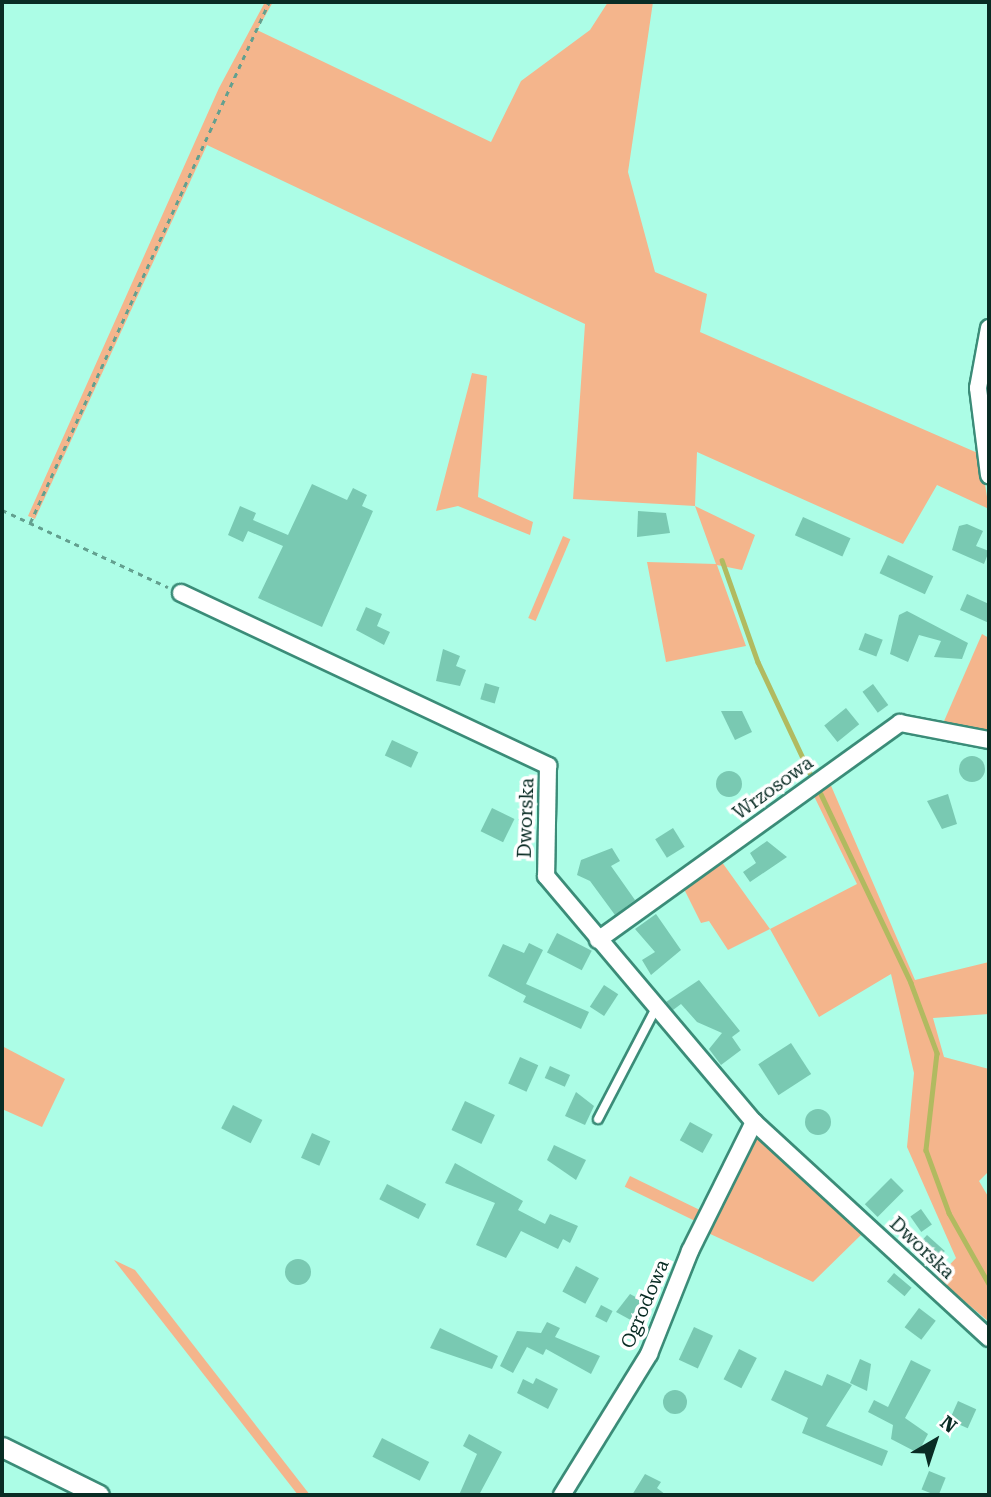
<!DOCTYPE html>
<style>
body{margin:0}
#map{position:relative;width:991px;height:1497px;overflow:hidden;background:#acfde6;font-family:"Roboto Serif",serif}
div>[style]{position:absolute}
.green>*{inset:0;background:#f4b58c;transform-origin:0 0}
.stream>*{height:4.5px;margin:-2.25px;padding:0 2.25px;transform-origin:2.25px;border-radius:2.25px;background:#b1ba60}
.building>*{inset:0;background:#79c9b2;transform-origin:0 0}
.round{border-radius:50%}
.path>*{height:2.5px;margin-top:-1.25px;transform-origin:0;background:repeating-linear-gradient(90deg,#63a08f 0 5px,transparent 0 10px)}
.roads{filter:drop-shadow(2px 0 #3b8c78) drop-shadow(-2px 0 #3b8c78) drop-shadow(0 2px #3b8c78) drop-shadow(0 -2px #3b8c78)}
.service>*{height:8px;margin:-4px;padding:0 4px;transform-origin:4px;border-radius:4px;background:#fff}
.minor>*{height:16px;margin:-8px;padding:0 8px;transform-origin:8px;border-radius:8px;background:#fff}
.tertiary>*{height:19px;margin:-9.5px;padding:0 9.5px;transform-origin:9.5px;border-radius:9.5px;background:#fff}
span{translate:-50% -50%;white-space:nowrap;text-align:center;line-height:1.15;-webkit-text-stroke:7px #fff;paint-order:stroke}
.street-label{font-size:19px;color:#092c24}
.frame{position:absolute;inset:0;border:4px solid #092c24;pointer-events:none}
.north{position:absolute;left:900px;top:1406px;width:70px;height:70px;-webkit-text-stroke:5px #fff;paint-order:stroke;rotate:39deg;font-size:19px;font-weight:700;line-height:28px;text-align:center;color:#092c24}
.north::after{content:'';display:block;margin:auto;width:24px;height:32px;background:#092c24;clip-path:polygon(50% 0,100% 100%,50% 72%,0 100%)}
</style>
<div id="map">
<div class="green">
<i style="clip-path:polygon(265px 2px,273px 2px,257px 30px,491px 142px,521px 81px,590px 30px,608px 2px,653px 2px,628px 172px,655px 272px,707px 294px,700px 332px,980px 454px,989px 509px,937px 485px,903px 544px,697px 452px,695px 506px,755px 535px,742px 570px,717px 565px,746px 646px,666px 662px,647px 562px,716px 564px,695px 506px,573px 499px,585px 324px,207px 145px,35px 519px,28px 516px,219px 88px)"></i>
<i style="clip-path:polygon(472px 373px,487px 376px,478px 497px,533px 522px,530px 535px,458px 506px,436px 511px)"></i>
<i style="left:563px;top:536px;width:8px;height:89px;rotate:23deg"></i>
<i style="clip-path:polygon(982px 634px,989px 638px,989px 737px,941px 728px)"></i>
<i style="clip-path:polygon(829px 781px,915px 980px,989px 962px,989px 1014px,933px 1018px,944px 1057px,989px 1069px,989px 1171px,979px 1181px,989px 1198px,989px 1322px,937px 1278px,956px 1258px,907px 1147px,914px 1073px,891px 974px,819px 1017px,770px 929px,728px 950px,709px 921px,701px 923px,682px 885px,719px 858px,770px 929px,857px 884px,812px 792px)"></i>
<i style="clip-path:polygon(2px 1046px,65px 1079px,42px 1127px,2px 1109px)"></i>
<i style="clip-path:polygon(756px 1131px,865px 1231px,813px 1282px,706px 1232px)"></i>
<i style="left:630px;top:1176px;width:80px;height:12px;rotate:26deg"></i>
<i style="clip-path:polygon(114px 1260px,135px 1270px,310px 1495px,298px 1495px)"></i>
</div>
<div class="stream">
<i style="left:722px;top:560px;width:108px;rotate:70.6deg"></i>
<i style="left:758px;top:662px;width:123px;rotate:64.9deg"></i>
<i style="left:821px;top:794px;width:209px;rotate:64.5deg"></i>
<i style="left:911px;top:983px;width:75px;rotate:69.6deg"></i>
<i style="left:937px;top:1053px;width:98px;rotate:96.5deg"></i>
<i style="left:926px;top:1150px;width:67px;rotate:69.9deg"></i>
<i style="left:949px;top:1213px;width:81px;rotate:60.6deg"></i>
</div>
<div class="building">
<i style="clip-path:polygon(312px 484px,347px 500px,353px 488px,367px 495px,362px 506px,373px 511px,322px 627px,258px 598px,283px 546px,248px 531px,243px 542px,228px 535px,240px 506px,256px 513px,253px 520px,288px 535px)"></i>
<i style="clip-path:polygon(638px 511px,666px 513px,670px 533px,637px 537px)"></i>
<i style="left:803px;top:517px;width:52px;height:20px;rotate:24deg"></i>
<i style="clip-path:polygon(967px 524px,983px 531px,976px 546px,989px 551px,984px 564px,952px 550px,959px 526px)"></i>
<i style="left:888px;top:555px;width:50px;height:20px;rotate:25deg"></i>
<i style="clip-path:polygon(967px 594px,989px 604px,989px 623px,960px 610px)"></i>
<i style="clip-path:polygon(366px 607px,382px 614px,377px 626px,390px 632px,384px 645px,356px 630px)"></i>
<i style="clip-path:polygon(907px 611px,968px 643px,962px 659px,934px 657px,941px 641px,919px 635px,908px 662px,890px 654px,899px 615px)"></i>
<i style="left:865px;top:633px;width:19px;height:18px;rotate:21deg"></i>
<i style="clip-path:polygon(443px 649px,460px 656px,456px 666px,466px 670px,460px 686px,436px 681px)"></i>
<i style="left:485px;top:683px;width:15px;height:17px;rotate:16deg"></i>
<i style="left:873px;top:684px;width:26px;height:13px;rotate:54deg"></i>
<i style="left:846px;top:708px;width:21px;height:28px;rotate:51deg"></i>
<i style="clip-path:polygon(721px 711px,742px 711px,752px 732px,735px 740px)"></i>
<i style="left:392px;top:740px;width:29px;height:17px;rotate:25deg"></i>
<i class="round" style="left:959px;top:756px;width:26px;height:26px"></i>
<i class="round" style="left:716px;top:771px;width:26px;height:26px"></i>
<i style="clip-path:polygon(948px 794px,957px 824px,942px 829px,927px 801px)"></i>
<i style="left:492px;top:808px;width:25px;height:26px;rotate:26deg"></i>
<i style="left:673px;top:828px;width:22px;height:21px;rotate:58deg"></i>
<i style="clip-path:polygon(767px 841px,787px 857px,750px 882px,743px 872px,756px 863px,750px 853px)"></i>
<i style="clip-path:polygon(612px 848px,620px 861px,611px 866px,635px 900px,615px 915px,590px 881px,577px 875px,581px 860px)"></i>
<i style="clip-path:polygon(656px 914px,681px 950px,651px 975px,642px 960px,655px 952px,635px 929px)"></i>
<i style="left:557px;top:933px;width:39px;height:22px;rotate:27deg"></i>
<i style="clip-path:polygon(529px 943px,543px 950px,526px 984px,589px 1012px,581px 1029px,523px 1002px,526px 996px,488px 976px,503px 944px,524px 953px)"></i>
<i style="clip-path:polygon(699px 980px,740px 1031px,732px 1037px,741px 1050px,721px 1065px,709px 1049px,722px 1033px,697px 1022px,681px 1004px,673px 1010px,666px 1002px)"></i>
<i style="left:604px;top:985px;width:17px;height:26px;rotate:33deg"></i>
<i style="left:791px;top:1043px;width:37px;height:39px;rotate:57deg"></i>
<i style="left:520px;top:1057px;width:20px;height:29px;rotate:24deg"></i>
<i style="left:550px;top:1066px;width:22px;height:13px;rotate:24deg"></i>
<i style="clip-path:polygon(576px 1092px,594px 1106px,585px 1125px,565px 1116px)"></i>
<i style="left:465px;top:1101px;width:33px;height:32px;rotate:25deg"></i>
<i style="left:233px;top:1105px;width:33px;height:26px;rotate:27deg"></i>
<i class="round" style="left:805px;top:1109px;width:26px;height:26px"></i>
<i style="left:690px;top:1122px;width:26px;height:21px;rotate:29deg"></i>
<i style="left:312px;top:1133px;width:20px;height:27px;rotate:24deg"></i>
<i style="clip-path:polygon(554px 1145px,586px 1160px,576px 1180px,547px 1160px)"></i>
<i style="clip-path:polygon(455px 1163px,523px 1201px,518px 1210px,545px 1224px,550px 1214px,578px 1226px,570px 1243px,563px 1239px,558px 1249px,521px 1231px,506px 1258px,476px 1245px,495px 1203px,445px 1183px)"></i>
<i style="left:891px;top:1178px;width:18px;height:37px;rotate:45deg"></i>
<i style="left:387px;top:1184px;width:44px;height:17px;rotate:27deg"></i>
<i style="left:921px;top:1209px;width:19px;height:13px;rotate:55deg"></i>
<i style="left:927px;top:1235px;width:24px;height:22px;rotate:42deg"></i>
<i class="round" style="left:285px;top:1259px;width:26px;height:26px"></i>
<i style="left:576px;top:1266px;width:26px;height:29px;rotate:28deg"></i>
<i style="left:894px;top:1273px;width:23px;height:11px;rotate:40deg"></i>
<i style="clip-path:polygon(630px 1294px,649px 1304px,638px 1324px,616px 1312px)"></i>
<i style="left:601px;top:1305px;width:13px;height:13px;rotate:27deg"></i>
<i style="left:919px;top:1308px;width:21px;height:24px;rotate:37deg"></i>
<i style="clip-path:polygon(547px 1322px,560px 1328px,555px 1337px,600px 1356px,591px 1374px,546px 1349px,543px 1355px,527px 1347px,513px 1373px,500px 1366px,517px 1331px,541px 1333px)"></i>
<i style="left:694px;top:1327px;width:21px;height:36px;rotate:25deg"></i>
<i style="clip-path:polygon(440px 1328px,498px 1356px,492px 1369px,430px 1348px)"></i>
<i style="left:739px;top:1349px;width:20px;height:34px;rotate:27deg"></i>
<i style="clip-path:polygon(860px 1359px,871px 1364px,867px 1391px,850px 1383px)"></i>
<i style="clip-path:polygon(911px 1360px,931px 1370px,905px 1418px,928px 1434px,918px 1453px,891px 1439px,893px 1425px,868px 1412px,874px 1400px,888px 1407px)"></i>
<i style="clip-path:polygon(785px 1370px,822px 1386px,827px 1374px,852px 1385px,826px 1426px,888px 1451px,882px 1466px,802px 1433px,808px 1418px,771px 1400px)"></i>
<i style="clip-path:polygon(536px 1378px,558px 1389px,548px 1409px,517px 1393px,523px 1379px,533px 1384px)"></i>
<i class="round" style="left:663px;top:1390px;width:24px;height:24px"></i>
<i style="left:958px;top:1401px;width:20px;height:21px;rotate:24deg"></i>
<i style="clip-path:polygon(469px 1434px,502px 1452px,479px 1495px,459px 1495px,477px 1454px,463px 1446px)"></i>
<i style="left:382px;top:1438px;width:53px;height:21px;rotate:27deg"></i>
<i style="left:929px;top:1471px;width:18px;height:20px;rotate:22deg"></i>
<i style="clip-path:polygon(645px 1474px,661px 1482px,657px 1488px,666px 1495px,632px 1495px)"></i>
</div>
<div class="path">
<i style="left:2px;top:510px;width:183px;rotate:24.9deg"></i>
<i style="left:30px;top:523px;width:573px;rotate:-65.36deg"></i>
</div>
<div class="roads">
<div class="service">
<i style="left:598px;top:1119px;width:125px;rotate:-62.4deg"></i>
</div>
<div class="minor">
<i style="left:989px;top:328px;width:61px;rotate:100.4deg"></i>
<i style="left:978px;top:388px;width:88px;rotate:82.8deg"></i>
<i style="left:181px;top:593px;width:406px;rotate:25.2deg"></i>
<i style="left:548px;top:766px;width:110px;rotate:91deg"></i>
<i style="left:546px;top:876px;width:322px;rotate:49.8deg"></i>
<i style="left:754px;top:1122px;width:319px;rotate:42.6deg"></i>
<i style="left:598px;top:940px;width:372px;rotate:-35.7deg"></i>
<i style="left:900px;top:723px;width:91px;rotate:10.8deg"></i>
<i style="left:562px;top:1495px;width:166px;rotate:-58.3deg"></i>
<i style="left:649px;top:1354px;width:111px;rotate:-68.3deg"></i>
<i style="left:690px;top:1251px;width:144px;rotate:-63.6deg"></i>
</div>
<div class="tertiary">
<i style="left:2px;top:1447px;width:108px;rotate:26.3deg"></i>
</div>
</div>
<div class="street-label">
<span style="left:773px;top:788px;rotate:-36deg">Wrzosowa</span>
<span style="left:526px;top:818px;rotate:-88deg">Dworska</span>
<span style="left:922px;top:1248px;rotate:43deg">Dworska</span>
<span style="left:645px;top:1304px;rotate:-67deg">Ogrodowa</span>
</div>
<div class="frame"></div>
<div class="north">N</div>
</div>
